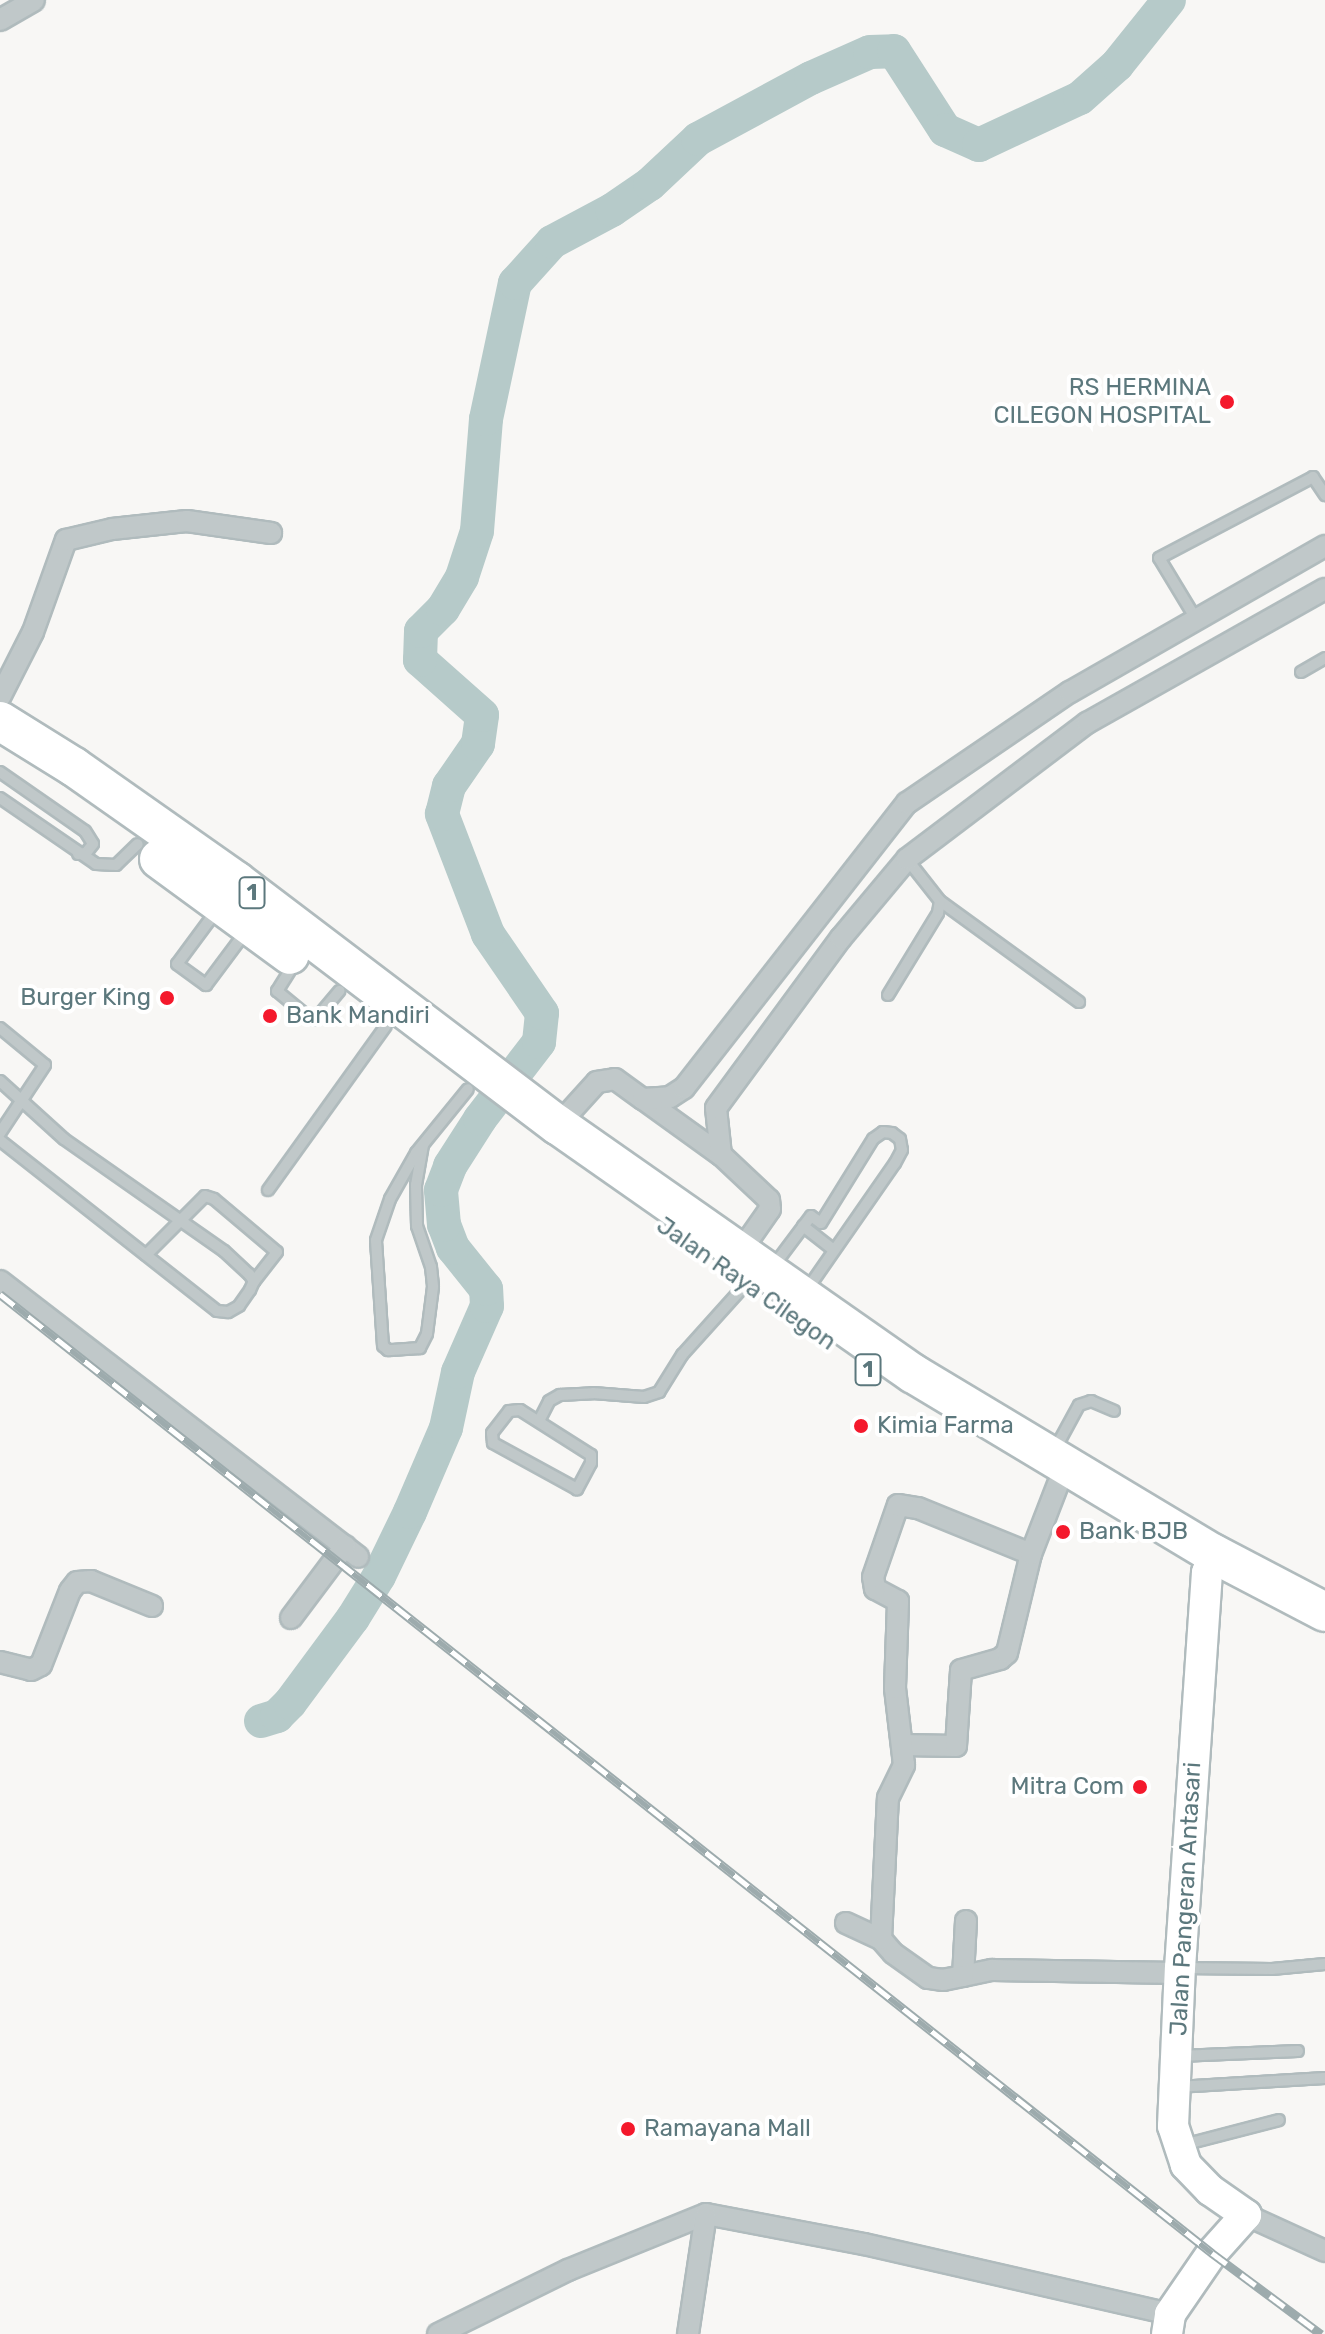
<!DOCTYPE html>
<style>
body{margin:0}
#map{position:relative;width:1325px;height:2334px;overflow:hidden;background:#f8f7f5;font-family:Rubik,sans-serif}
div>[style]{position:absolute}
.river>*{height:34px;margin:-17px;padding:0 17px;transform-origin:17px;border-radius:17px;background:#b6cac9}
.roads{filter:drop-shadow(2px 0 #b0bbbd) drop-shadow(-2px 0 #b0bbbd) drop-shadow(0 2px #b0bbbd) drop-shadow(0 -2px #b0bbbd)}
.lane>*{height:10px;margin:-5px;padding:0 5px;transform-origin:5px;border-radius:5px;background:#c0c8c9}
.street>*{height:20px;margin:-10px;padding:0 10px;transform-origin:10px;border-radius:10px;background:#c0c8c9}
.secondary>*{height:30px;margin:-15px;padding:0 15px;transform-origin:15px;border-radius:15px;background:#fff}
.highway>*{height:38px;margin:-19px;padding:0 19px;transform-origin:19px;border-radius:19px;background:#fff}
.rail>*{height:9px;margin-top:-4.5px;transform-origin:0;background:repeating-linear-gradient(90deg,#fff 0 18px,#9dabad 0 36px);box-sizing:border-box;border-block:2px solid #9dabad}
.dots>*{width:22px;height:22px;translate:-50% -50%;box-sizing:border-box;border:4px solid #fff;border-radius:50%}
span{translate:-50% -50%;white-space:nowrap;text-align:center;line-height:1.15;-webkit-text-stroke:8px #fff;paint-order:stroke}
.shield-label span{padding:2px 6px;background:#fff;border:2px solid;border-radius:6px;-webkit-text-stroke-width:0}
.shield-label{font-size:22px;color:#5c787d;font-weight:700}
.poi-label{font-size:24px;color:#5c787d}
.right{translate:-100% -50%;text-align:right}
.left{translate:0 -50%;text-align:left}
.street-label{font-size:24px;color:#5c787d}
</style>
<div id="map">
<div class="river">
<i style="left:261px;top:1721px;width:17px;rotate:-17deg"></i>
<i style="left:277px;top:1716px;width:18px;rotate:-45deg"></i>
<i style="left:290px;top:1703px;width:106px;rotate:-53.5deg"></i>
<i style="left:353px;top:1618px;width:49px;rotate:-58.2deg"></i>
<i style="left:379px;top:1576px;width:71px;rotate:-64.2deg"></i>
<i style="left:410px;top:1512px;width:91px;rotate:-66.8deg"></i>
<i style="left:446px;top:1428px;width:57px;rotate:-77.9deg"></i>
<i style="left:458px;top:1372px;width:72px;rotate:-66.3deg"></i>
<i style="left:487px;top:1306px;width:17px;rotate:-93deg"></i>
<i style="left:486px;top:1289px;width:53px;rotate:-128.8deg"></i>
<i style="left:453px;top:1248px;width:25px;rotate:-111deg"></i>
<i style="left:444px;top:1225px;width:35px;rotate:-95deg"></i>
<i style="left:441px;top:1190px;width:26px;rotate:-69deg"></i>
<i style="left:450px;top:1166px;width:56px;rotate:-57.4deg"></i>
<i style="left:480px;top:1119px;width:97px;rotate:-52.5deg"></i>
<i style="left:539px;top:1042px;width:29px;rotate:-84deg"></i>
<i style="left:542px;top:1013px;width:96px;rotate:-124.4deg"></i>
<i style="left:488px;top:934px;width:129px;rotate:-111deg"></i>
<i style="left:442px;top:814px;width:29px;rotate:-76deg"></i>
<i style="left:449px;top:786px;width:51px;rotate:-55.4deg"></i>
<i style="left:478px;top:744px;width:29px;rotate:-82deg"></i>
<i style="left:482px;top:715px;width:83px;rotate:-138.4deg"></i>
<i style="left:420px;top:660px;width:29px;rotate:-88deg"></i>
<i style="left:421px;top:631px;width:31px;rotate:-45deg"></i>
<i style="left:443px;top:609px;width:37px;rotate:-59deg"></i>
<i style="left:462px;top:577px;width:48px;rotate:-71.9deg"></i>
<i style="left:477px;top:531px;width:112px;rotate:-85.4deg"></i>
<i style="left:486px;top:419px;width:139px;rotate:-78deg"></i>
<i style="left:515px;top:283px;width:55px;rotate:-47.9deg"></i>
<i style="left:552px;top:242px;width:68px;rotate:-28.1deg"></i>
<i style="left:612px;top:210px;width:46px;rotate:-34.4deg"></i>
<i style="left:650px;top:184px;width:66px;rotate:-43.2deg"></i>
<i style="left:698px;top:139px;width:128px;rotate:-28.4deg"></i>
<i style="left:811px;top:78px;width:64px;rotate:-23.8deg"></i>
<i style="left:870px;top:52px;width:24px;rotate:-2deg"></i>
<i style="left:894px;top:51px;width:94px;rotate:57.2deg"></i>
<i style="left:945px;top:130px;width:37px;rotate:24deg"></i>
<i style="left:979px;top:145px;width:111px;rotate:-25deg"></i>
<i style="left:1080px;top:98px;width:50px;rotate:-41.7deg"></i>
<i style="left:1117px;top:65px;width:83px;rotate:-51.3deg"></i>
</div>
<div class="roads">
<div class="lane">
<i style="left:1196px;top:619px;width:71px;rotate:-121.2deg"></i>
<i style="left:1159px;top:558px;width:174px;rotate:-27.7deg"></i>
<i style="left:1313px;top:477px;width:22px;rotate:56deg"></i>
<i style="left:1301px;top:672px;width:28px;rotate:-30deg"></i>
<i style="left:0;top:772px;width:103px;rotate:34.8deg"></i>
<i style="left:85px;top:831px;width:15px;rotate:58deg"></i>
<i style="left:93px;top:844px;width:11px;rotate:128deg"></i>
<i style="left:86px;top:853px;width:8px;rotate:173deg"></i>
<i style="left:0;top:798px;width:116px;rotate:34.5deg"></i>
<i style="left:96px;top:864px;width:20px;rotate:3deg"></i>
<i style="left:116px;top:865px;width:30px;rotate:-44deg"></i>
<i style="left:940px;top:901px;width:172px;rotate:36deg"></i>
<i style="left:217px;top:910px;width:67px;rotate:126.5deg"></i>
<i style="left:177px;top:964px;width:36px;rotate:36deg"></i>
<i style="left:206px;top:985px;width:69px;rotate:-53.3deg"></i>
<i style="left:294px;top:964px;width:32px;rotate:122deg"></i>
<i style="left:277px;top:991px;width:44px;rotate:39.5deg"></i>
<i style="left:311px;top:1019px;width:4px;rotate:14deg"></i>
<i style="left:315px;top:1020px;width:38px;rotate:-50deg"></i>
<i style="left:888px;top:995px;width:96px;rotate:-58.6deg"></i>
<i style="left:938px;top:913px;width:12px;rotate:-81deg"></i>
<i style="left:940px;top:901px;width:53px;rotate:-128.2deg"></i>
<i style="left:0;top:1028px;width:58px;rotate:39.4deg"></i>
<i style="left:45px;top:1065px;width:82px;rotate:123.5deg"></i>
<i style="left:0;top:1081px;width:86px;rotate:42.2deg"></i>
<i style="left:64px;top:1139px;width:195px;rotate:35deg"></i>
<i style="left:224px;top:1251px;width:34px;rotate:43deg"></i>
<i style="left:249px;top:1274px;width:9px;rotate:54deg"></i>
<i style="left:254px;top:1281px;width:10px;rotate:114deg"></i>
<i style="left:250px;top:1290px;width:19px;rotate:125deg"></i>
<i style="left:239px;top:1306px;width:13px;rotate:151deg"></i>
<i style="left:228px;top:1312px;width:11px;rotate:-175deg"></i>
<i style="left:217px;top:1311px;width:276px;rotate:-141.8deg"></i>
<i style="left:423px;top:1145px;width:41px;rotate:99.9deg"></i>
<i style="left:416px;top:1185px;width:41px;rotate:88.6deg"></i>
<i style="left:417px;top:1226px;width:43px;rotate:71.1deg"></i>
<i style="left:431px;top:1267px;width:20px;rotate:84deg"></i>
<i style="left:433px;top:1287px;width:47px;rotate:97.3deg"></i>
<i style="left:427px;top:1334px;width:16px;rotate:117deg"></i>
<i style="left:420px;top:1348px;width:32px;rotate:176deg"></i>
<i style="left:388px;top:1350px;width:6px;rotate:-141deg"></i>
<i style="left:383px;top:1346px;width:106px;rotate:-93.8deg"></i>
<i style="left:376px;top:1240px;width:43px;rotate:-71.1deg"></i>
<i style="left:390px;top:1199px;width:53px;rotate:-60.5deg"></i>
<i style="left:416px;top:1153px;width:82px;rotate:-50.9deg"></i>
<i style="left:268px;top:1190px;width:202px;rotate:-54.3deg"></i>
<i style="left:803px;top:1226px;width:39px;rotate:38deg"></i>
<i style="left:146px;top:1255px;width:83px;rotate:-45deg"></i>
<i style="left:205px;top:1196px;width:9px;rotate:18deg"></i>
<i style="left:214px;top:1199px;width:82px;rotate:40.1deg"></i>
<i style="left:277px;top:1252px;width:37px;rotate:128deg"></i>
<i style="left:772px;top:1268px;width:65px;rotate:-53.1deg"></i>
<i style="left:811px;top:1216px;width:12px;rotate:35deg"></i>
<i style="left:821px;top:1223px;width:99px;rotate:-58.2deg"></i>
<i style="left:873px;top:1139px;width:12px;rotate:-35deg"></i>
<i style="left:883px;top:1132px;width:9px;rotate:6deg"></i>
<i style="left:892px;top:1133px;width:10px;rotate:37deg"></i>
<i style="left:900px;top:1139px;width:11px;rotate:80deg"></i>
<i style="left:902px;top:1150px;width:15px;rotate:118deg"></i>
<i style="left:895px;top:1163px;width:156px;rotate:124.8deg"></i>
<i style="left:520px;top:1410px;width:84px;rotate:32.4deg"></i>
<i style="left:591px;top:1455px;width:8px;rotate:90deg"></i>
<i style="left:591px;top:1463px;width:30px;rotate:118deg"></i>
<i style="left:577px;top:1489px;width:96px;rotate:-151.3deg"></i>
<i style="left:493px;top:1443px;width:10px;rotate:-96deg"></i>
<i style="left:492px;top:1433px;width:28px;rotate:-52deg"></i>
<i style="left:509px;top:1411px;width:11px;rotate:-5deg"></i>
<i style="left:539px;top:1421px;width:22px;rotate:-63deg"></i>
<i style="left:549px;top:1401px;width:13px;rotate:-29deg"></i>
<i style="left:560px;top:1395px;width:33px;rotate:-3deg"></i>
<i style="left:593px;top:1393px;width:51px;rotate:4.5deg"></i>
<i style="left:644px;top:1397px;width:16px;rotate:-18deg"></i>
<i style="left:659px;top:1392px;width:44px;rotate:-58.1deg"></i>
<i style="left:682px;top:1355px;width:96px;rotate:-48deg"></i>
<i style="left:1054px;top:1451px;width:52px;rotate:-61.5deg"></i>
<i style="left:1079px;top:1405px;width:13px;rotate:-18deg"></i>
<i style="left:1091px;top:1401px;width:25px;rotate:23deg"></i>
<i style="left:1182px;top:1968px;width:90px;rotate:0.6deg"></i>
<i style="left:1272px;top:1969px;width:53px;rotate:-5.4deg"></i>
<i style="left:1179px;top:2056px;width:119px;rotate:-2.4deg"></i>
<i style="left:1177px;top:2087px;width:148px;rotate:-3.5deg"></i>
<i style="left:1183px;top:2145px;width:99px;rotate:-14.6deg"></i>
</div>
<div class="street">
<i style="left:0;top:20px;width:39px;rotate:-30deg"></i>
<i style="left:0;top:697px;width:73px;rotate:-63.1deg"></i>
<i style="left:33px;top:632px;width:98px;rotate:-70.3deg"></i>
<i style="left:66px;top:540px;width:47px;rotate:-13.4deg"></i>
<i style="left:112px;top:529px;width:75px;rotate:-6.1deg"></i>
<i style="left:187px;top:521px;width:85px;rotate:8.1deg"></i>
<i style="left:643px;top:1099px;width:96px;rotate:35.7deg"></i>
<i style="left:558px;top:1125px;width:58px;rotate:-47.8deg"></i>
<i style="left:597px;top:1082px;width:18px;rotate:-9deg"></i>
<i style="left:615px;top:1079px;width:34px;rotate:36deg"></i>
<i style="left:643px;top:1099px;width:27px;rotate:-4deg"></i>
<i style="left:670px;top:1097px;width:17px;rotate:-33deg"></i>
<i style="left:684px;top:1088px;width:362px;rotate:-52deg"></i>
<i style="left:907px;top:803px;width:197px;rotate:-34.3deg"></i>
<i style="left:1070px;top:692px;width:294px;rotate:-29.8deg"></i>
<i style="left:740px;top:1252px;width:52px;rotate:-55.1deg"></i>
<i style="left:770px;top:1209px;width:9px;rotate:-96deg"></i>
<i style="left:769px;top:1200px;width:66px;rotate:-136.8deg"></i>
<i style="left:721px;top:1155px;width:47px;rotate:-96.1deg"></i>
<i style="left:716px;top:1108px;width:211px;rotate:-53.7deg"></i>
<i style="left:841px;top:938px;width:103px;rotate:-50.1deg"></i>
<i style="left:907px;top:859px;width:226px;rotate:-37.1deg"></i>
<i style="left:1087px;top:723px;width:273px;rotate:-29.4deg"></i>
<i style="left:0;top:1281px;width:452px;rotate:37.6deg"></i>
<i style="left:291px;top:1618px;width:90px;rotate:-53.1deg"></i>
<i style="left:0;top:1662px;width:32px;rotate:14deg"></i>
<i style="left:31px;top:1670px;width:11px;rotate:-27deg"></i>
<i style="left:41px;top:1665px;width:79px;rotate:-68.6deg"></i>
<i style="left:70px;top:1591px;width:11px;rotate:-52deg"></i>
<i style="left:77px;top:1582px;width:14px;rotate:-4deg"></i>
<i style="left:91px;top:1581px;width:66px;rotate:22.3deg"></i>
<i style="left:903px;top:1745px;width:53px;rotate:1.1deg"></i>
<i style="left:956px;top:1746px;width:76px;rotate:-86.2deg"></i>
<i style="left:961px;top:1670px;width:41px;rotate:-15.8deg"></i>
<i style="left:1000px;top:1659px;width:9px;rotate:-41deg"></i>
<i style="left:1007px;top:1653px;width:102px;rotate:-76.4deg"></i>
<i style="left:966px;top:1921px;width:55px;rotate:93.1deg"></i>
<i style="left:963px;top:1976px;width:30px;rotate:-12deg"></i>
<i style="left:992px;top:1970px;width:187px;rotate:0.9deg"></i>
<i style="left:846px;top:1923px;width:38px;rotate:25deg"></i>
<i style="left:963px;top:1976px;width:20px;rotate:169deg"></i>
<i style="left:943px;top:1980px;width:15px;rotate:-172deg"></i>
<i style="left:928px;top:1978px;width:43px;rotate:-144.5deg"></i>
<i style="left:893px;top:1953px;width:18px;rotate:-131deg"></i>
<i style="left:881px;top:1939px;width:141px;rotate:-87.2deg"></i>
<i style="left:888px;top:1798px;width:37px;rotate:-64deg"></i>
<i style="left:904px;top:1765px;width:78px;rotate:-96.7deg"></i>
<i style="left:895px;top:1688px;width:87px;rotate:-88deg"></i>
<i style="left:898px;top:1601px;width:26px;rotate:-152deg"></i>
<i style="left:875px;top:1589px;width:12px;rotate:-99deg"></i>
<i style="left:873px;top:1577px;width:76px;rotate:-70.9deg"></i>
<i style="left:898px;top:1505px;width:20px;rotate:9deg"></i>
<i style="left:918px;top:1508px;width:122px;rotate:22.2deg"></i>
<i style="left:1031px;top:1554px;width:75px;rotate:-68.9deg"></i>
<i style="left:1246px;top:2215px;width:87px;rotate:24.5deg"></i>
<i style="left:438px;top:2334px;width:145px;rotate:-26.2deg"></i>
<i style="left:568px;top:2270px;width:149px;rotate:-22.1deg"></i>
<i style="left:706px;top:2214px;width:161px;rotate:10.8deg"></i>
<i style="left:864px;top:2244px;width:314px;rotate:12.9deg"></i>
<i style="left:688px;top:2334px;width:121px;rotate:-81.5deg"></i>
</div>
<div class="secondary">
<i style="left:1167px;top:2334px;width:20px;rotate:-81deg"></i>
<i style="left:1170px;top:2314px;width:74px;rotate:-55.5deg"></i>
<i style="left:1212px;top:2253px;width:51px;rotate:-48.2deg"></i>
<i style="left:1246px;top:2215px;width:44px;rotate:-145.2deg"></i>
<i style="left:1210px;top:2190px;width:35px;rotate:-134deg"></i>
<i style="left:1186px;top:2165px;width:41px;rotate:-108.4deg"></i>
<i style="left:1173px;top:2126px;width:158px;rotate:-87.5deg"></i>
<i style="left:1180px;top:1968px;width:396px;rotate:-86.1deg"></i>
<i style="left:1207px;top:1573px;width:20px;rotate:-70deg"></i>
</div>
<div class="highway">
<i style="left:0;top:721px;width:87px;rotate:31.9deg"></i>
<i style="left:74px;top:767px;width:198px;rotate:35.1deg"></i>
<i style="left:236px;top:881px;width:404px;rotate:37.2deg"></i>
<i style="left:558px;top:1125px;width:434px;rotate:35deg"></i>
<i style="left:914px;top:1374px;width:350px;rotate:31deg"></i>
<i style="left:1214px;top:1554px;width:125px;rotate:27.6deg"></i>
<i style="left:159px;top:859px;width:162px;rotate:36.2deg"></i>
</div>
</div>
<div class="rail">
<i style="left:0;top:1294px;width:1546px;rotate:38.35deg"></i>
<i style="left:1212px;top:2253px;width:136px;rotate:36.6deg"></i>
</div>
<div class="dots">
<i style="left:1227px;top:402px;background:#f4192c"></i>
<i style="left:167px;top:998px;background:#f4192c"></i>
<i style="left:270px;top:1016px;background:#f4192c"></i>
<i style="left:861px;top:1426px;background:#f4192c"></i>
<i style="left:1063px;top:1532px;background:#f4192c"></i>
<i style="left:1140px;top:1787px;background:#f4192c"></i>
<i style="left:628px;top:2129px;background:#f4192c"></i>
</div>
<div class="shield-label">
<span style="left:252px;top:893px">1</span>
<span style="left:868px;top:1370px">1</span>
</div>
<div class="poi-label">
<span class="right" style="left:1211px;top:402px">RS HERMINA<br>CILEGON HOSPITAL</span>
<span class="right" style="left:151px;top:998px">Burger King</span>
<span class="left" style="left:286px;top:1016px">Bank Mandiri</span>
<span class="left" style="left:877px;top:1426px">Kimia Farma</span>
<span class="left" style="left:1079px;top:1532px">Bank BJB</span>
<span class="right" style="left:1124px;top:1787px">Mitra Com</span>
<span class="left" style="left:644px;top:2129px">Ramayana Mall</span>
</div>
<div class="street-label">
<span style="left:746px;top:1284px;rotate:35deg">Jalan Raya Cilegon</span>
<span style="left:1186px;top:1899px;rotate:-87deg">Jalan Pangeran Antasari</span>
</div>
</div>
